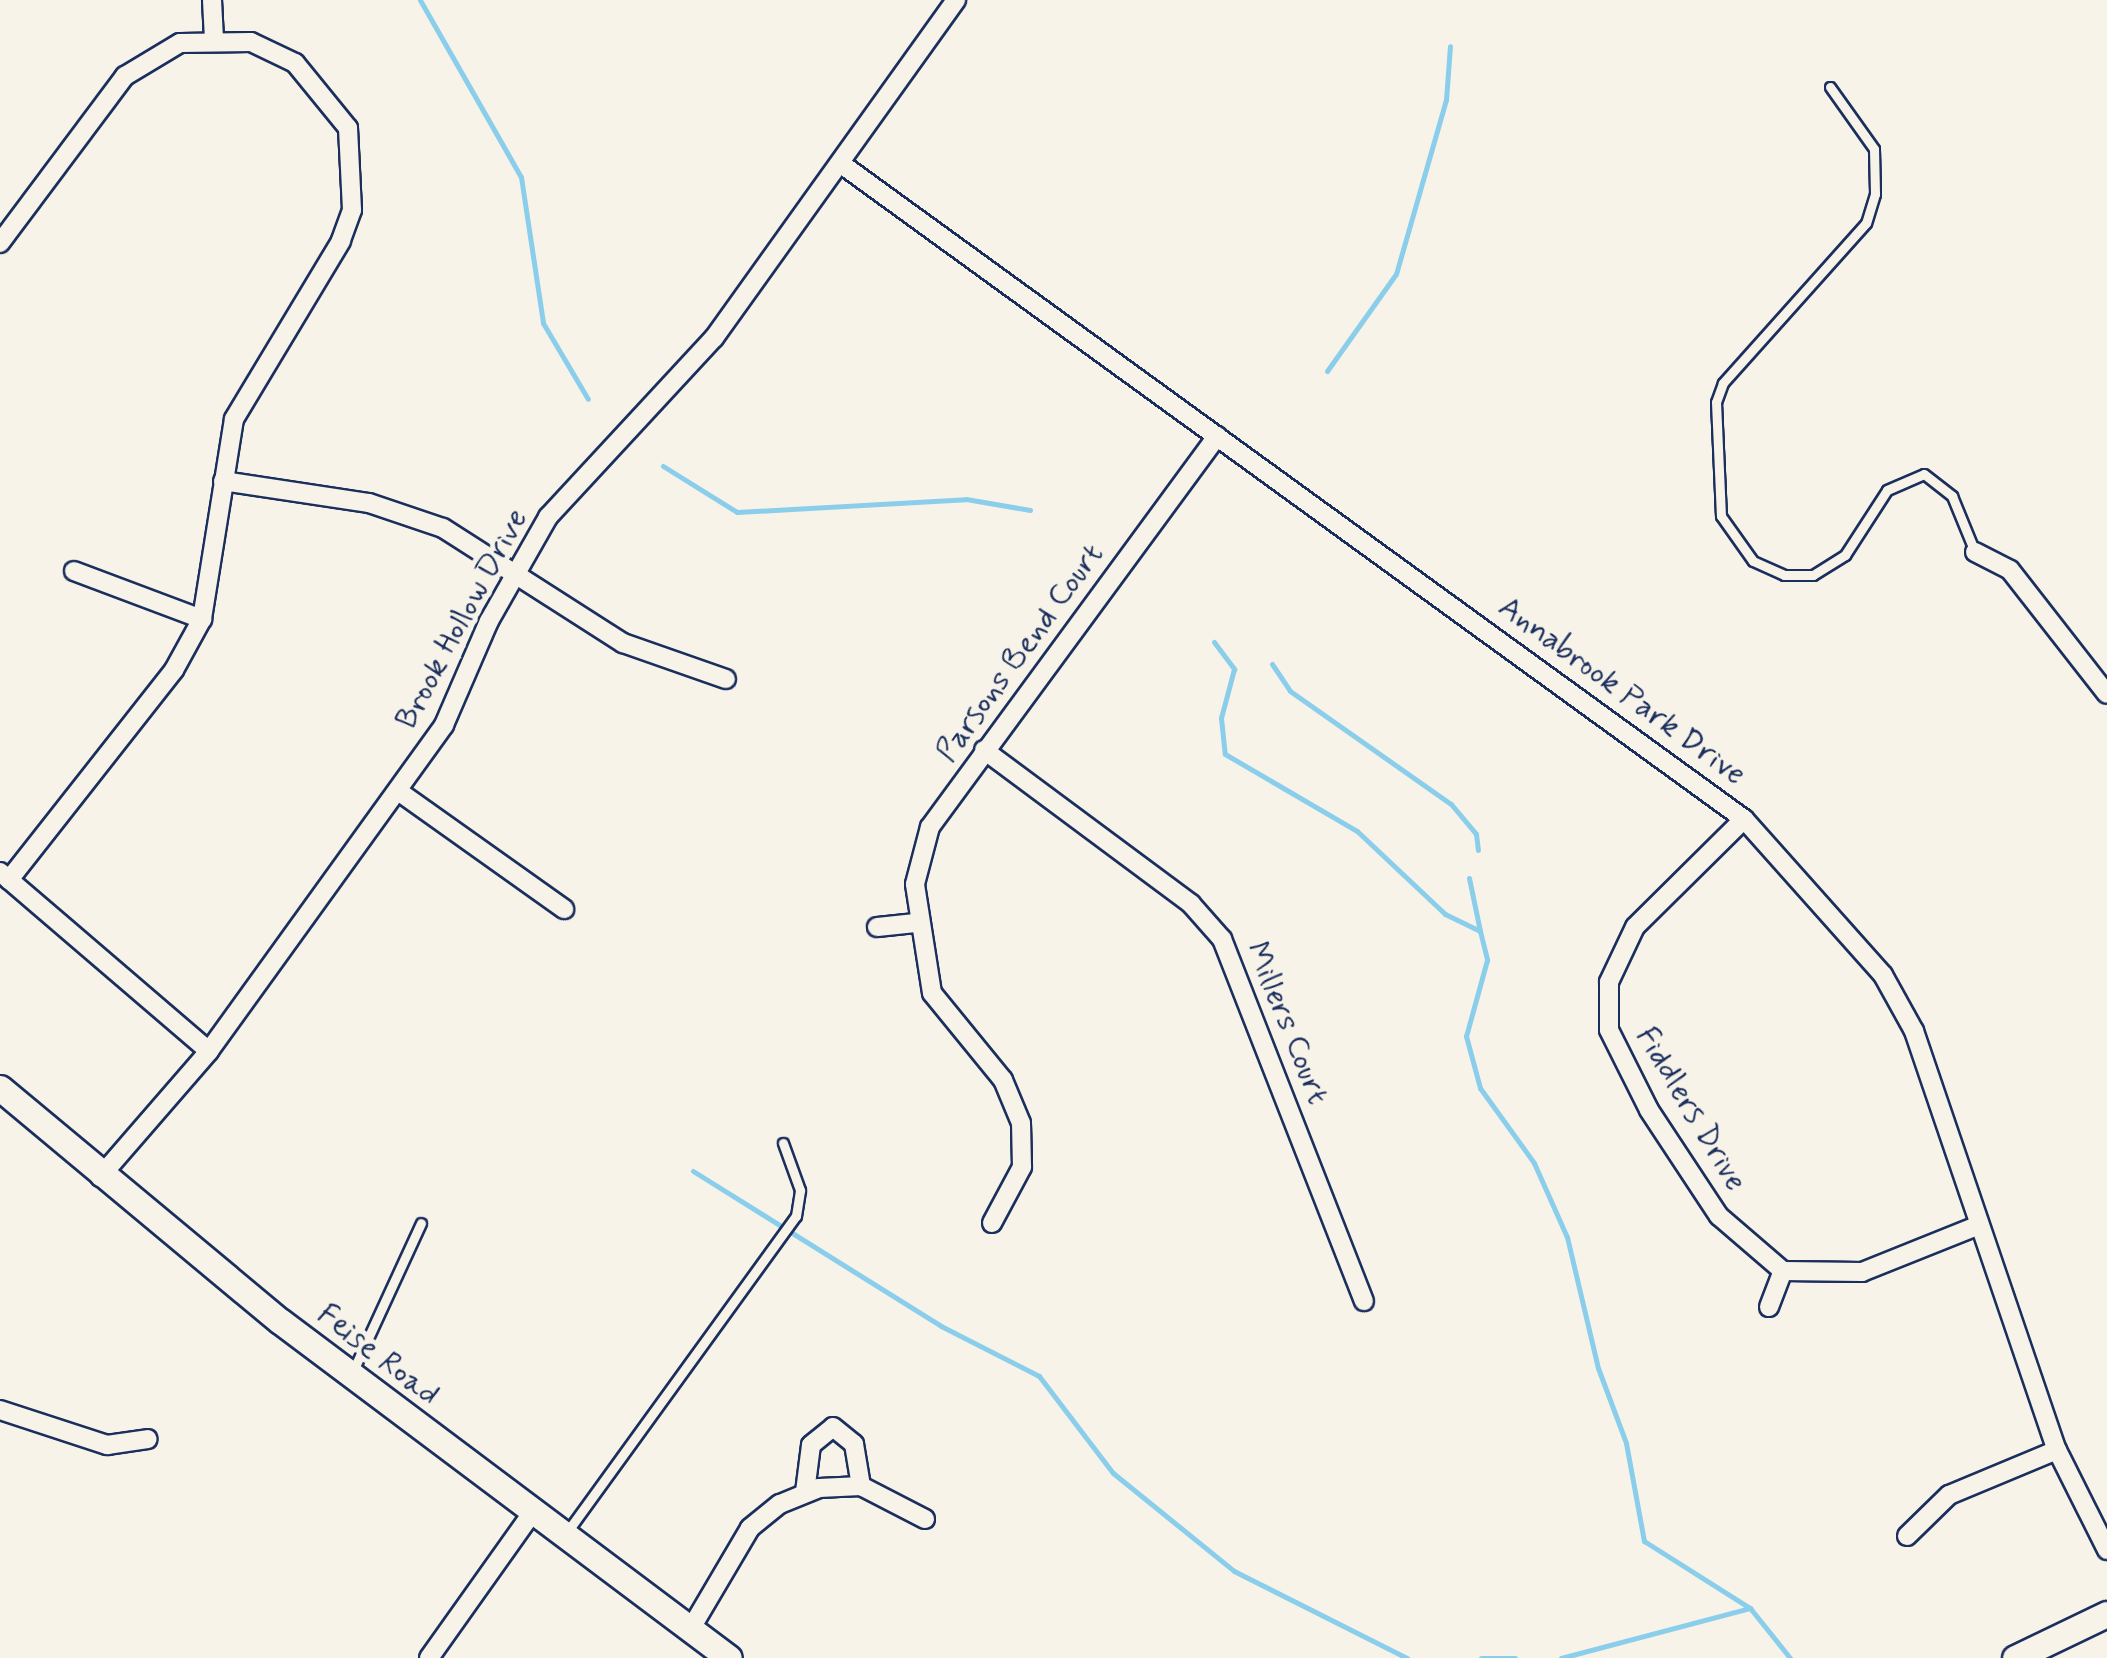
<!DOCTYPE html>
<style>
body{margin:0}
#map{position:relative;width:2107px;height:1658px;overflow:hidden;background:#f7f3e8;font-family:Mynerve,sans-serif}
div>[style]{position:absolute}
.stream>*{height:5px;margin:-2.5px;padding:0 2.5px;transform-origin:2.5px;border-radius:2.5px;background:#8aceeb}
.roads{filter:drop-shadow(2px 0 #1b2f5e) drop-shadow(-2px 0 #1b2f5e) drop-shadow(0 2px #1b2f5e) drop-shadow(0 -2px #1b2f5e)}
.lane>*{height:9px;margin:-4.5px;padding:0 4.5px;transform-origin:4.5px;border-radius:4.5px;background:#f7f3e8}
.street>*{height:18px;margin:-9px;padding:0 9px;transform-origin:9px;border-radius:9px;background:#f7f3e8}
.secondary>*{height:25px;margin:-12.5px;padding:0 12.5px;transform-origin:12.5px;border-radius:12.5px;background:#f7f3e8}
span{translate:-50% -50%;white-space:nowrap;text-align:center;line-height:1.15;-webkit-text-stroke:10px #f7f3e8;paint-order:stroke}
.street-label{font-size:32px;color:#1b2f5e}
</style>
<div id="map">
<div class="stream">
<i style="left:420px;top:0;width:204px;rotate:60.3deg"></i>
<i style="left:521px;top:177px;width:148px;rotate:81.4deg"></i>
<i style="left:543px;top:323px;width:88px;rotate:59.4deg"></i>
<i style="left:1327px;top:371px;width:119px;rotate:-54.6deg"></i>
<i style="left:1396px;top:274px;width:181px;rotate:-74deg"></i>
<i style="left:1446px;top:100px;width:54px;rotate:-85.8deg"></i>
<i style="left:663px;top:466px;width:87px;rotate:31.9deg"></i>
<i style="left:737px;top:512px;width:229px;rotate:-3.2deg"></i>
<i style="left:966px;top:499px;width:65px;rotate:9.8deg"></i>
<i style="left:1214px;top:642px;width:34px;rotate:53deg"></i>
<i style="left:1234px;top:669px;width:51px;rotate:104.9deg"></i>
<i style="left:1221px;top:718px;width:36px;rotate:84deg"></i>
<i style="left:1225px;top:754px;width:153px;rotate:30.3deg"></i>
<i style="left:1357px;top:831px;width:121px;rotate:43.3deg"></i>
<i style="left:1445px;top:914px;width:39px;rotate:26deg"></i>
<i style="left:1480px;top:931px;width:30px;rotate:76deg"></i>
<i style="left:1487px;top:960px;width:79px;rotate:105.4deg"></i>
<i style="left:1466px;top:1036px;width:54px;rotate:74.9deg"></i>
<i style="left:1480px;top:1088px;width:92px;rotate:54.2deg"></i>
<i style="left:1534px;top:1163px;width:81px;rotate:66deg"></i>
<i style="left:1567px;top:1237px;width:135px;rotate:76.7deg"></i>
<i style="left:1598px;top:1368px;width:80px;rotate:69.5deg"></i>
<i style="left:1626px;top:1443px;width:100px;rotate:79.6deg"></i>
<i style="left:1644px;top:1541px;width:125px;rotate:32.3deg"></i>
<i style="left:1750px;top:1608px;width:64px;rotate:51.3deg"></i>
<i style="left:1272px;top:664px;width:32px;rotate:56deg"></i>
<i style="left:1290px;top:691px;width:197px;rotate:35.1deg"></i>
<i style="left:1451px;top:804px;width:39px;rotate:50deg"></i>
<i style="left:1476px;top:834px;width:16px;rotate:83deg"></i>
<i style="left:1469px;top:878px;width:54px;rotate:78.3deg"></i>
<i style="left:693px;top:1171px;width:292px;rotate:32deg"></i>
<i style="left:941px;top:1326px;width:110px;rotate:27deg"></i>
<i style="left:1039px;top:1376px;width:122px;rotate:52.7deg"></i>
<i style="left:1113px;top:1473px;width:156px;rotate:39deg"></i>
<i style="left:1234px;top:1571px;width:194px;rotate:26.7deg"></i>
<i style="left:1481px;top:1658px;width:34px"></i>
<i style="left:1561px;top:1658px;width:196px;rotate:-14.8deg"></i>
</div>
<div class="roads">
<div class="lane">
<i style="left:1830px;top:87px;width:76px;rotate:54.6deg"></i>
<i style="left:1874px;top:149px;width:45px;rotate:88.7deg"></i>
<i style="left:1875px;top:194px;width:30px;rotate:107deg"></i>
<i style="left:1866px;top:223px;width:215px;rotate:131.8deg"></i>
<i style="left:1723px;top:383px;width:20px;rotate:110deg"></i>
<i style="left:1716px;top:402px;width:114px;rotate:87.5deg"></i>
<i style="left:1721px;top:516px;width:55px;rotate:54.6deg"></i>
<i style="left:1753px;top:561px;width:34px;rotate:24deg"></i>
<i style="left:1784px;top:575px;width:29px"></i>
<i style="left:1813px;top:575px;width:38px;rotate:-32deg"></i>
<i style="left:1845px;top:555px;width:77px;rotate:-57.1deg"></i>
<i style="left:1887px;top:490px;width:40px;rotate:-23.4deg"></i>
<i style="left:1924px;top:474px;width:36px;rotate:38deg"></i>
<i style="left:1952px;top:496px;width:61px;rotate:67.7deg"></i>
<i style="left:352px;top:1373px;width:165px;rotate:-65.3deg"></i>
<i style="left:567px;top:1532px;width:390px;rotate:-54.1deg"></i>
<i style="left:796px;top:1216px;width:26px;rotate:-81deg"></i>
<i style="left:800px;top:1190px;width:50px;rotate:-109.9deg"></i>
</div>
<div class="street">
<i style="left:212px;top:0;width:40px;rotate:87.1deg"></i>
<i style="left:840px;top:163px;width:1117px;rotate:35.97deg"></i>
<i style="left:1744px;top:819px;width:209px;rotate:48.3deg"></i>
<i style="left:1883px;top:975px;width:64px;rotate:61deg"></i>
<i style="left:1914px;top:1031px;width:443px;rotate:71.2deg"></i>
<i style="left:2057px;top:1450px;width:112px;rotate:63.4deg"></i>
<i style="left:0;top:243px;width:209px;rotate:-53.2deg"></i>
<i style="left:125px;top:76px;width:64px;rotate:-31deg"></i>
<i style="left:180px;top:43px;width:71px;rotate:-0.8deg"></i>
<i style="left:251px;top:42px;width:49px;rotate:25.5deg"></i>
<i style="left:295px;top:63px;width:84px;rotate:50.8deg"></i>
<i style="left:348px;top:128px;width:82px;rotate:87.2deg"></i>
<i style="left:352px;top:210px;width:33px;rotate:110deg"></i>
<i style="left:341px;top:241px;width:208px;rotate:121deg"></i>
<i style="left:234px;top:419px;width:203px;rotate:99.1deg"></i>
<i style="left:202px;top:619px;width:58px;rotate:118.8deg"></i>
<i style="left:174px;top:670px;width:267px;rotate:128.2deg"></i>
<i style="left:223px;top:481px;width:148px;rotate:8.6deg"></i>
<i style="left:369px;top:503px;width:78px;rotate:18.7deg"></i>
<i style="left:443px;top:528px;width:214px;rotate:32.6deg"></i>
<i style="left:623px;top:643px;width:109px;rotate:19.3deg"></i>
<i style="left:1975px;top:552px;width:39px;rotate:27deg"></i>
<i style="left:2010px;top:570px;width:157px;rotate:52deg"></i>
<i style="left:74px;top:571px;width:137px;rotate:20.6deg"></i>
<i style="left:984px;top:750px;width:258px;rotate:36.6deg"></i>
<i style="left:1191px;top:904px;width:47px;rotate:48.5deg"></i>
<i style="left:1222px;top:939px;width:389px;rotate:68.6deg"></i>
<i style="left:398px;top:791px;width:204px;rotate:35.4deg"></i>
<i style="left:1744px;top:819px;width:153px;rotate:135.3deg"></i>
<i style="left:1635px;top:927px;width:61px;rotate:115.3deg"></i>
<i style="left:1609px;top:982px;width:48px;rotate:90deg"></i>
<i style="left:1609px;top:1030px;width:89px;rotate:63.4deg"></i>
<i style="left:1649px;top:1110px;width:127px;rotate:56.6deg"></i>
<i style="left:1719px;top:1216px;width:84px;rotate:40.7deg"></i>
<i style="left:1783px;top:1271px;width:79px;rotate:0.7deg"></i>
<i style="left:1862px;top:1272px;width:124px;rotate:-21.8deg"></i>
<i style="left:0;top:872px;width:275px;rotate:40.6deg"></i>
<i style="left:877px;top:927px;width:39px;rotate:-6deg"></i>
<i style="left:100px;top:1177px;width:167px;rotate:-49.1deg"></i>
<i style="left:209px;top:1051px;width:402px;rotate:-54.2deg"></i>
<i style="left:444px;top:725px;width:113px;rotate:-66.6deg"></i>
<i style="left:489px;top:621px;width:120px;rotate:-60.4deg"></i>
<i style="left:548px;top:517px;width:244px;rotate:-47.2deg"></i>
<i style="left:714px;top:338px;width:416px;rotate:-54.4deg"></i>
<i style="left:992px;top:1223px;width:64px;rotate:-61.8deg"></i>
<i style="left:1022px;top:1167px;width:44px;rotate:-91.3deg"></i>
<i style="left:1021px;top:1123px;width:47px;rotate:-112.7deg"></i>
<i style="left:1003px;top:1080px;width:112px;rotate:-129.2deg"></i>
<i style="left:932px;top:993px;width:110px;rotate:-98.9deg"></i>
<i style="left:915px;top:884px;width:59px;rotate:-75.3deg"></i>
<i style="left:930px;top:827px;width:485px;rotate:-53.7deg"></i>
<i style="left:1769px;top:1307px;width:39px;rotate:-69deg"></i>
<i style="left:0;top:1410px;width:113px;rotate:18.1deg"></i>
<i style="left:107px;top:1445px;width:41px;rotate:-8.3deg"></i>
<i style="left:805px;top:1492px;width:47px;rotate:-82.7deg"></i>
<i style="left:811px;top:1445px;width:28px;rotate:-39deg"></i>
<i style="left:833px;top:1427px;width:27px;rotate:39deg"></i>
<i style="left:854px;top:1444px;width:43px;rotate:80.5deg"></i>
<i style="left:1907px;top:1536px;width:59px;rotate:-44.3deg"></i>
<i style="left:1949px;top:1495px;width:117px;rotate:-22.6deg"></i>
<i style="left:690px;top:1630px;width:118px;rotate:-59.5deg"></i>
<i style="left:750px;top:1528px;width:38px;rotate:-39deg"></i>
<i style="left:780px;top:1504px;width:42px;rotate:-22.3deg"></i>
<i style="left:819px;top:1488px;width:42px;rotate:-2.7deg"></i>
<i style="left:861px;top:1486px;width:72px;rotate:27.3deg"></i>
<i style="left:429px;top:1658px;width:178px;rotate:-54.6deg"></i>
</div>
<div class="secondary">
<i style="left:0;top:1088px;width:364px;rotate:39.8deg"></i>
<i style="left:280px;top:1321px;width:561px;rotate:36.89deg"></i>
<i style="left:2015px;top:1658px;width:102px;rotate:-25.6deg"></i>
</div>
</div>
<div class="street-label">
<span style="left:462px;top:619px;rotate:-62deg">Brook Hollow Drive</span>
<span style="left:1020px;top:653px;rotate:-54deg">Parsons Bend Court</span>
<span style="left:1622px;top:691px;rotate:36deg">Annabrook Park Drive</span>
<span style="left:1287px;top:1023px;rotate:68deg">Millers Court</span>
<span style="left:1691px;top:1109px;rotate:59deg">Fiddlers Drive</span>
<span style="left:378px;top:1355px;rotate:38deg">Feise Road</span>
</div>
</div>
